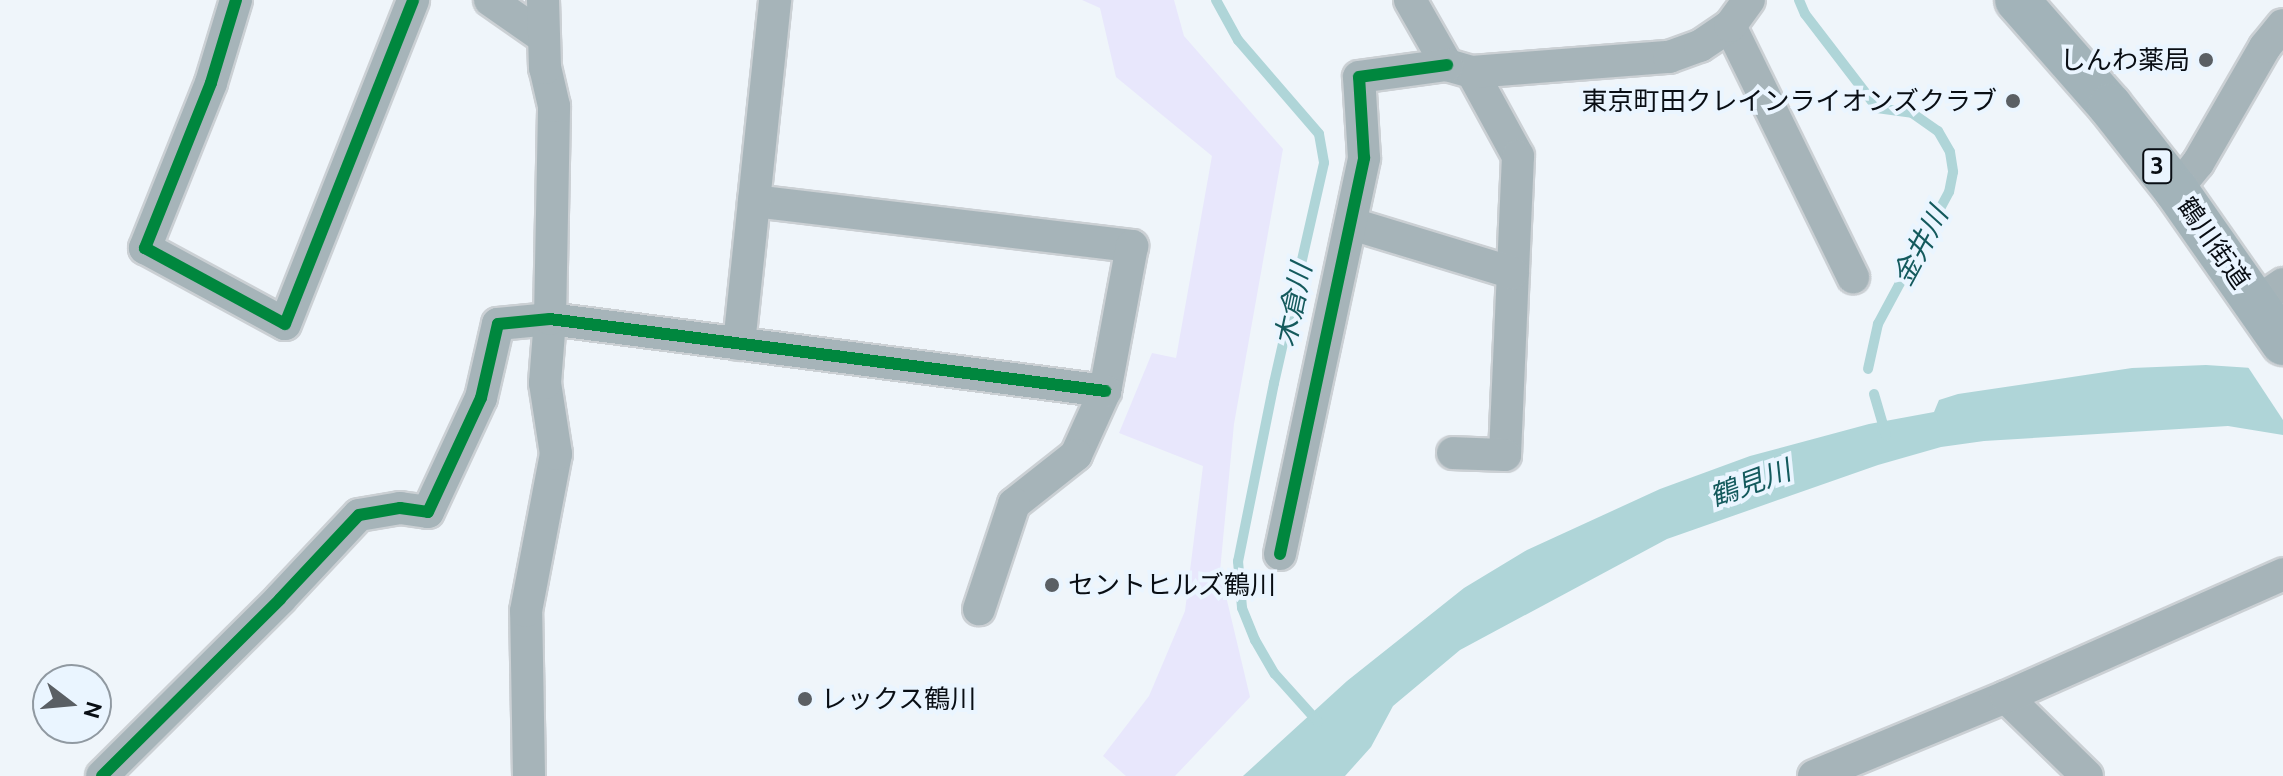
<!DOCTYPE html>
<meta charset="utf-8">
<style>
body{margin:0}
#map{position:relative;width:2283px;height:776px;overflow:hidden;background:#eff5fa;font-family:Ubuntu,"Noto Sans JP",sans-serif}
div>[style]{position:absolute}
.green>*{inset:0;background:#e8e7fc}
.water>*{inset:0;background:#afd5d8}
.pier>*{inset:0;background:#eff5fa}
.stream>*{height:10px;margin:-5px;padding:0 5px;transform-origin:5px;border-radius:5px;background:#afd5d8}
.roads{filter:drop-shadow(2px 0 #cbd0d4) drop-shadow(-2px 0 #cbd0d4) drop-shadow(0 2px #cbd0d4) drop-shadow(0 -2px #cbd0d4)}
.minor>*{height:32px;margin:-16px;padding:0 16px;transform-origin:16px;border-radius:16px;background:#a6b4b9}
.primary>*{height:44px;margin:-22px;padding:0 22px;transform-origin:22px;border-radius:22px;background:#a2b3b9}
.cycleway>*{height:12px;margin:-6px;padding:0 6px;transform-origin:6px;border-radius:6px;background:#00873e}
.dots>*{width:22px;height:22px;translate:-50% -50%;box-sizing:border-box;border:4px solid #eaf5ff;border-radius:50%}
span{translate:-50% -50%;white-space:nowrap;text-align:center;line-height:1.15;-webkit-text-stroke:8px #eaf5ff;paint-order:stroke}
.shield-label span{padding:2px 6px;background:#eaf5ff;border:2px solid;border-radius:6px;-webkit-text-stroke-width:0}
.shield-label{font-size:24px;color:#090e14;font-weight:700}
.poi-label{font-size:26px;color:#090e14}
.right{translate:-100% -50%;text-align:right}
.left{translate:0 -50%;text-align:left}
.street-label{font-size:26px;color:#090e14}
.water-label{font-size:28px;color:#145a5d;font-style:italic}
.north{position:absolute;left:32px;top:664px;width:80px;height:80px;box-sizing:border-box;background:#eaf5ff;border:2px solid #9099a1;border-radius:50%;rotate:106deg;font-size:22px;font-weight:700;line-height:32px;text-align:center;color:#090e14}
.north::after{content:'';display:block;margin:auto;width:28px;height:36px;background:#5a5f64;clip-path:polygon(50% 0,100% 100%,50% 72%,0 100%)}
</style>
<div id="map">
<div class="green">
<i style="clip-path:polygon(1082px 0,1174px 0,1184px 36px,1283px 149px,1234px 424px,1220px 571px,1250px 697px,1175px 776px,1126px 776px,1103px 756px,1149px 696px,1185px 611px,1203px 466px,1119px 433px,1152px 353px,1176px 358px,1212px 156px,1116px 77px,1100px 8px)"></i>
</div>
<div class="water">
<i style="clip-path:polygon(2206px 365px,2283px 370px,2283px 435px,2228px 426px,1984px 441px,1941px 447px,1878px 465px,1667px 539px,1460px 650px,1393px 706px,1371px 747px,1345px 776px,1243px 776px,1347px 681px,1464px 588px,1527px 550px,1660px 489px,1750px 456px,1869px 424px,1934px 412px,1939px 400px,1958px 394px,2132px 368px)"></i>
</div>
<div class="pier">
<i style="clip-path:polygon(2246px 364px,2283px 366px,2283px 420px)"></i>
</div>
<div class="stream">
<i style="left:1216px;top:0;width:46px;rotate:61.2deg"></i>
<i style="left:1238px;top:40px;width:124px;rotate:49.2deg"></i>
<i style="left:1319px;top:134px;width:29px;rotate:80deg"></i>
<i style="left:1324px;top:163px;width:226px;rotate:102.8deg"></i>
<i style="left:1274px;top:383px;width:182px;rotate:101.4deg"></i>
<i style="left:1238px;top:561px;width:47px;rotate:85.1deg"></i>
<i style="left:1242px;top:608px;width:35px;rotate:68deg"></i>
<i style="left:1255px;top:640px;width:39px;rotate:60deg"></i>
<i style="left:1275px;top:674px;width:64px;rotate:48.1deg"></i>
<i style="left:1799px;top:0;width:15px;rotate:67deg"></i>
<i style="left:1805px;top:14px;width:118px;rotate:52.5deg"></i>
<i style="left:1877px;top:108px;width:35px;rotate:8deg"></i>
<i style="left:1912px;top:113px;width:32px;rotate:35deg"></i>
<i style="left:1938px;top:131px;width:24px;rotate:60deg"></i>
<i style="left:1950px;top:152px;width:20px;rotate:81deg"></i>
<i style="left:1953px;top:172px;width:20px;rotate:101deg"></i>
<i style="left:1949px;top:192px;width:150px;rotate:118.3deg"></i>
<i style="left:1878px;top:324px;width:46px;rotate:102.5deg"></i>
<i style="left:1874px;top:394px;width:43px;rotate:73.7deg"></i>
</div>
<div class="roads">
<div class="minor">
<i style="left:236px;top:0;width:87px;rotate:106.8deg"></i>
<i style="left:211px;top:83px;width:178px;rotate:111.8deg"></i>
<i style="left:145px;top:248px;width:159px;rotate:28.5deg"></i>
<i style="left:285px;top:324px;width:348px;rotate:-68.4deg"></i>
<i style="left:490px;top:0;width:65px;rotate:34.9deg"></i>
<i style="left:1410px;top:0;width:75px;rotate:60.4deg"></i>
<i style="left:1447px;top:65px;width:26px;rotate:16deg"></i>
<i style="left:1472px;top:72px;width:96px;rotate:61.3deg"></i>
<i style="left:1518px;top:156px;width:299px;rotate:92.5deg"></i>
<i style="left:1505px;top:455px;width:52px;rotate:-177.8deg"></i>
<i style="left:1730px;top:26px;width:280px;rotate:63.9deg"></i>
<i style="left:1472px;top:72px;width:198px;rotate:-4.4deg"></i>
<i style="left:1669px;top:57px;width:33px;rotate:-20deg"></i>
<i style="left:1700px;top:46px;width:36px;rotate:-34deg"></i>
<i style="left:1730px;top:26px;width:32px;rotate:-54deg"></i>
<i style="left:2176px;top:190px;width:35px;rotate:-51deg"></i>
<i style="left:2198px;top:163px;width:134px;rotate:-60deg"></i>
<i style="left:2265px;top:47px;width:28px;rotate:-51deg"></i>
<i style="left:754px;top:201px;width:381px;rotate:6.8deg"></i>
<i style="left:1132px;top:246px;width:147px;rotate:100.5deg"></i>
<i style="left:1105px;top:391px;width:70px;rotate:114.4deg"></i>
<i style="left:1076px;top:455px;width:79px;rotate:141.7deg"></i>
<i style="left:1014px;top:504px;width:111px;rotate:108.4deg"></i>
<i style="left:1352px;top:224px;width:168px;rotate:16.9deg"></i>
<i style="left:2255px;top:303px;width:34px;rotate:-34deg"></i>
<i style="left:739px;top:344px;width:346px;rotate:-84deg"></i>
<i style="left:1280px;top:554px;width:405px;rotate:-78deg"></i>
<i style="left:1364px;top:158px;width:81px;rotate:-93.5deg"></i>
<i style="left:1359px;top:77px;width:89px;rotate:-7.8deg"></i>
<i style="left:2006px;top:697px;width:113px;rotate:44.3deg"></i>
<i style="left:102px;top:776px;width:251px;rotate:-44.8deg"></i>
<i style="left:280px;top:599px;width:115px;rotate:-46.8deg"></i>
<i style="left:359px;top:515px;width:42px;rotate:-9.7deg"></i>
<i style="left:400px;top:508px;width:28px;rotate:8deg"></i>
<i style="left:428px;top:512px;width:126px;rotate:-65.1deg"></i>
<i style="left:481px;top:398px;width:76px;rotate:-77.1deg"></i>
<i style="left:498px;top:324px;width:52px;rotate:-5.5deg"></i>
<i style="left:550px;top:319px;width:560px;rotate:7.39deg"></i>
<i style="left:529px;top:776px;width:165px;rotate:-91deg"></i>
<i style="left:526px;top:611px;width:160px;rotate:-79.2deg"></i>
<i style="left:556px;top:454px;width:72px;rotate:-98.8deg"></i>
<i style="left:545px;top:383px;width:64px;rotate:-85.5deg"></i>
<i style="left:550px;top:319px;width:213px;rotate:-88.9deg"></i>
<i style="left:554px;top:106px;width:39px;rotate:-103deg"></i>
<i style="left:545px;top:68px;width:68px;rotate:-91.7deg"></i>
<i style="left:1814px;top:776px;width:208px;rotate:-22.4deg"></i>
<i style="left:2006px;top:697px;width:303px;rotate:-23.9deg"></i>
</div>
<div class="primary">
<i style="left:2017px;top:0;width:141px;rotate:48.7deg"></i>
<i style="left:2110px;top:106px;width:107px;rotate:51.8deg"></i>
<i style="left:2176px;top:190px;width:187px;rotate:55deg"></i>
</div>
</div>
<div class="cycleway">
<i style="left:236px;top:0;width:87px;rotate:106.8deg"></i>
<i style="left:211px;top:83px;width:178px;rotate:111.8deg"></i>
<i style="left:145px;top:248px;width:159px;rotate:28.5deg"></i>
<i style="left:285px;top:324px;width:348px;rotate:-68.4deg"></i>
<i style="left:1280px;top:554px;width:405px;rotate:-78deg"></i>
<i style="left:1364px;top:158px;width:81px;rotate:-93.5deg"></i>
<i style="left:1359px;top:77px;width:89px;rotate:-7.8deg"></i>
<i style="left:102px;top:776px;width:251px;rotate:-44.8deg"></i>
<i style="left:280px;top:599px;width:115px;rotate:-46.8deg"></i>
<i style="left:359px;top:515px;width:42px;rotate:-9.7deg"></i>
<i style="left:400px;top:508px;width:28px;rotate:8deg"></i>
<i style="left:428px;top:512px;width:126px;rotate:-65.1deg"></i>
<i style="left:481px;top:398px;width:76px;rotate:-77.1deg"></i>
<i style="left:498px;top:324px;width:52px;rotate:-5.5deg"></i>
<i style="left:550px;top:319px;width:560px;rotate:7.39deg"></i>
</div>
<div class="dots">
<i style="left:2206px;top:60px;background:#5a5f64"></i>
<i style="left:2013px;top:101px;background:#5a5f64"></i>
<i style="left:1052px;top:585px;background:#5a5f64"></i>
<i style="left:805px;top:699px;background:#5a5f64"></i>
</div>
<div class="shield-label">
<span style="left:2157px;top:166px">3</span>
</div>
<div class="poi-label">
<span class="right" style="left:2190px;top:60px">しんわ薬局</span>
<span class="right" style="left:1997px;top:101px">東京町田クレインライオンズクラブ</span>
<span class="left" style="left:1068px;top:585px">セントヒルズ鶴川</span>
<span class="left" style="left:821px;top:699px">レックス鶴川</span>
</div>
<div class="street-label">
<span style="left:2214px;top:243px;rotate:55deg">鶴川街道</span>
</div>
<div class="water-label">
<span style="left:1920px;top:246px;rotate:-62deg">金井川</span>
<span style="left:1293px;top:305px;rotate:-78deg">木倉川</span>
<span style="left:1750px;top:483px;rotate:-20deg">鶴見川</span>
</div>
<div class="north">N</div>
</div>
